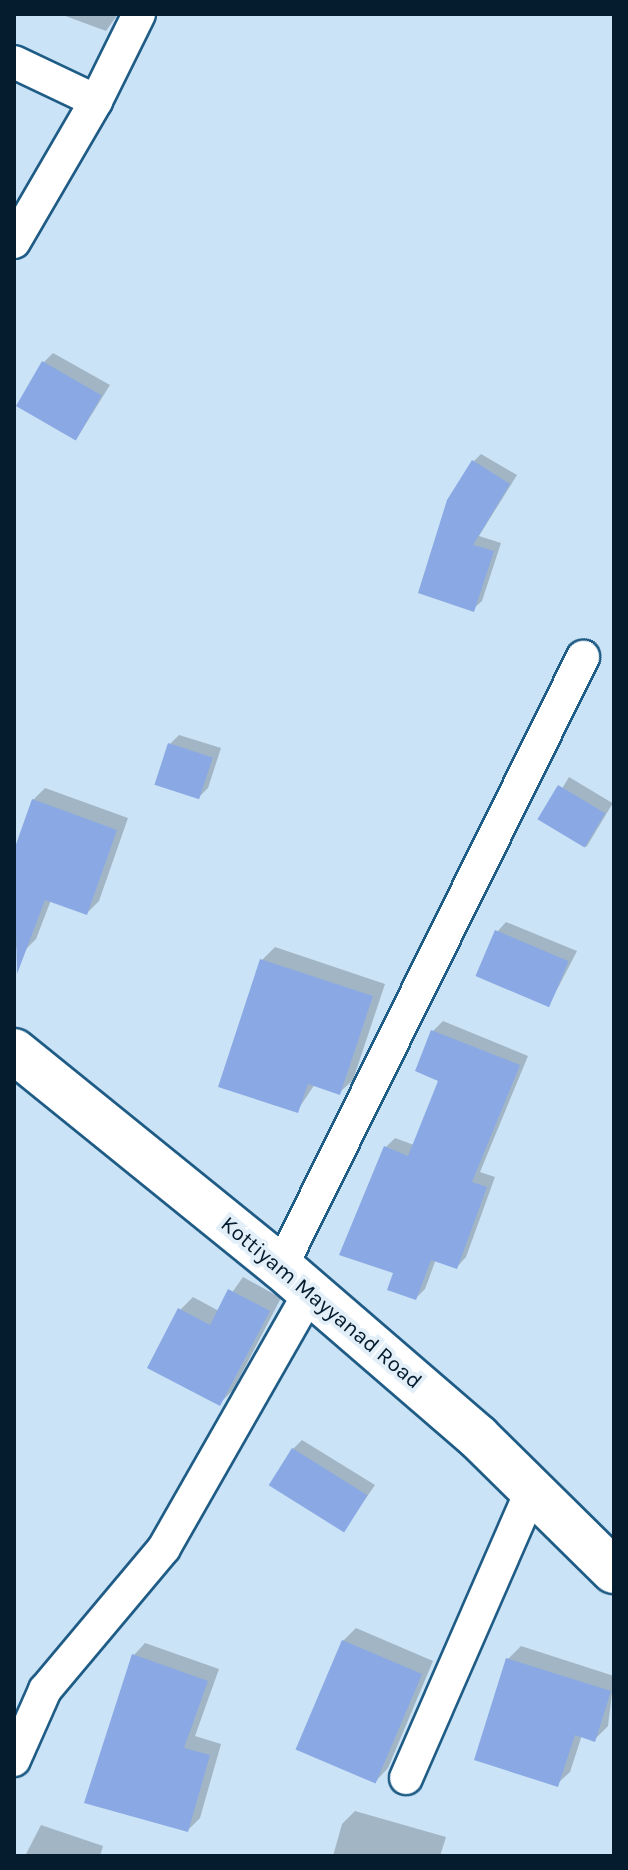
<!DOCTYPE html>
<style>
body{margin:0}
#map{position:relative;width:628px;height:1870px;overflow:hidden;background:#cbe3f6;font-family:Karla,sans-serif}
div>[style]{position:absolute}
.shadow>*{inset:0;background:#0003;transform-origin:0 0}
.building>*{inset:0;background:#8aa9e4;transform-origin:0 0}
.roads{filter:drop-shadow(2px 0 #1f5c86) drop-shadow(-2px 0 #1f5c86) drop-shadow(0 2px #1f5c86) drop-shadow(0 -2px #1f5c86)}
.street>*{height:32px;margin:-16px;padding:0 16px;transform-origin:16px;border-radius:16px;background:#fff}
.secondary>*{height:44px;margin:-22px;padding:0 22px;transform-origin:22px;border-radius:22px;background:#fff}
span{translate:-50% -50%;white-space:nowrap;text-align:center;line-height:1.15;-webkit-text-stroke:8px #e2eef8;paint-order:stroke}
.street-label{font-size:22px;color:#041c2e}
.frame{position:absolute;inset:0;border:16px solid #041c2e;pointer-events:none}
</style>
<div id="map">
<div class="shadow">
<i style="clip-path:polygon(60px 14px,118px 14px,106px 31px)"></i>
<i style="clip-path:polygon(53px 353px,110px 385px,77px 438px,43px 363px)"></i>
<i style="clip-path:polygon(481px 454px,517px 475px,479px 536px,501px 543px,482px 601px,473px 609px,420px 592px,473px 462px)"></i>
<i style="clip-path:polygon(179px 735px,221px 748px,208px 788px,199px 797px,170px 744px)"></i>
<i style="left:569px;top:777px;width:51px;height:51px;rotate:31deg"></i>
<i style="clip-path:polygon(45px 788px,128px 818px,99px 901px,87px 913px,51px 900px,36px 939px,24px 951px,14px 947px,14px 856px,33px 800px)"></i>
<i style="clip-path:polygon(506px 922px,577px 951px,549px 1005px,497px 932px)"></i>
<i style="clip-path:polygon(275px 947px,385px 984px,353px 1080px,340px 1092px,315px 1084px,297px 1111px,262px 960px)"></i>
<i style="clip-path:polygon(443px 1021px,528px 1056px,480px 1172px,495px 1177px,466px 1257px,457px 1267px,436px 1259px,425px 1289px,416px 1298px,396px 1271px,386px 1147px,395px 1138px,414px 1145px,441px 1079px,433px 1031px)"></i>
<i style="clip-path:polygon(243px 1277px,281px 1298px,233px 1390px,220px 1403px,180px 1310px,193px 1297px,219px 1311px)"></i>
<i style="clip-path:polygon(302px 1440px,375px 1485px,344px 1530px,293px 1449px)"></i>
<i style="clip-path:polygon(356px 1628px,433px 1661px,388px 1768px,376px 1781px,343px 1641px)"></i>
<i style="clip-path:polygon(145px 1643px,219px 1669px,195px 1736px,221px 1744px,200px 1818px,188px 1830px,134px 1655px)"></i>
<i style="clip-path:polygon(521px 1646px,614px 1676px,608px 1726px,595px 1739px,582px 1735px,570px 1772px,557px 1784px,508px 1659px)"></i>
<i style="clip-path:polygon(355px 1811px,446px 1837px,440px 1856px,333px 1856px,342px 1824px)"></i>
<i style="clip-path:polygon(41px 1825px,103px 1846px,100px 1856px,25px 1856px)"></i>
</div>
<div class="building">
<i style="left:42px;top:361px;width:69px;height:52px;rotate:30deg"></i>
<i style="clip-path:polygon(472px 460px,510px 484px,473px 545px,494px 551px,474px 612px,418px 593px,447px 500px)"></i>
<i style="left:168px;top:743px;width:47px;height:44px;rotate:18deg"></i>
<i style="left:558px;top:785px;width:55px;height:40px;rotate:31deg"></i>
<i style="clip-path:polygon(32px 799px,117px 830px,87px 915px,45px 900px,17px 974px,14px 850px)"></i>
<i style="left:495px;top:930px;width:80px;height:50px;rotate:23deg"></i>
<i style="clip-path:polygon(260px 959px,373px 996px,340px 1095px,308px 1084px,298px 1113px,218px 1087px)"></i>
<i style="clip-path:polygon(431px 1030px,520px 1065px,472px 1182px,487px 1187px,457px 1269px,431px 1260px,416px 1300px,387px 1290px,393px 1273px,339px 1255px,384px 1146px,408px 1156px,438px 1081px,415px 1071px)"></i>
<i style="clip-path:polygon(228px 1289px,270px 1311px,220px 1406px,147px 1368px,178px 1308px,210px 1325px)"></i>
<i style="left:292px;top:1448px;width:89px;height:44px;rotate:32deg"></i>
<i style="left:342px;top:1640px;width:87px;height:119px;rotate:23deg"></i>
<i style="clip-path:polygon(132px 1654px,208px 1681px,184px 1748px,210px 1755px,188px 1832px,84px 1803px)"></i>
<i style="clip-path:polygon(506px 1658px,611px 1691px,595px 1742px,575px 1735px,558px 1787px,474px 1760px)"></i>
</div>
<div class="roads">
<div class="street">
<i style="left:14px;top:62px;width:91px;rotate:25.4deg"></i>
<i style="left:14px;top:242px;width:163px;rotate:-59.8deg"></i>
<i style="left:96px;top:101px;width:97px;rotate:-63.7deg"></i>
<i style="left:281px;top:1267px;width:681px;rotate:-63.66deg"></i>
<i style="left:14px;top:1760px;width:77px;rotate:-66.1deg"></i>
<i style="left:45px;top:1690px;width:185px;rotate:-50deg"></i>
<i style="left:164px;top:1548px;width:295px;rotate:-60.3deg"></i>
<i style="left:406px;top:1778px;width:310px;rotate:-66.4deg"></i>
</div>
<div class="secondary">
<i style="left:14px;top:1051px;width:343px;rotate:39deg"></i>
<i style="left:281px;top:1267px;width:260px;rotate:40.8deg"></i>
<i style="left:478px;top:1437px;width:191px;rotate:44.6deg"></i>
</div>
</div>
<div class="street-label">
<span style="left:321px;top:1303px;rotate:40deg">Kottiyam Mayyanad Road</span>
</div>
<div class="frame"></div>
</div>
